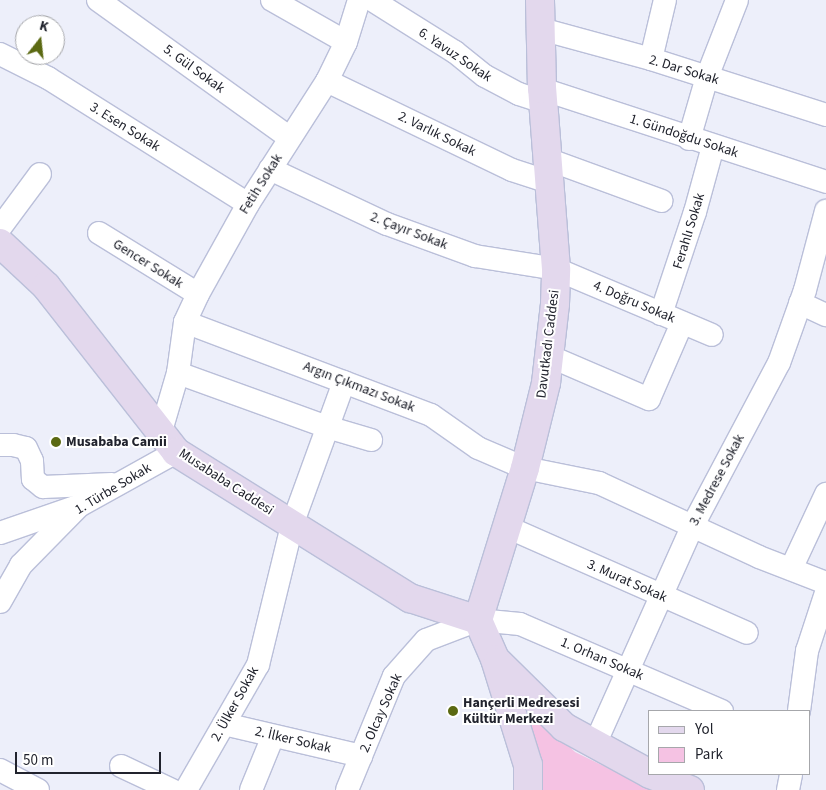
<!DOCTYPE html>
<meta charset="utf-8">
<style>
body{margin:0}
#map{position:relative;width:826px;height:790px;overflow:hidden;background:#edeffa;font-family:"Source Sans 3",sans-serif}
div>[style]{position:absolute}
.green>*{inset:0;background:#f5c2e3}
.roads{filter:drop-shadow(1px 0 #babfd9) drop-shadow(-1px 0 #babfd9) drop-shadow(0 1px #babfd9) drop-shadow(0 -1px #babfd9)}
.street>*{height:22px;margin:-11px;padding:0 11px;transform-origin:11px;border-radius:11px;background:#fff}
.secondary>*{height:28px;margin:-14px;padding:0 14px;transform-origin:14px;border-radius:14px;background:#e3d8ed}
.dots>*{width:14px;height:14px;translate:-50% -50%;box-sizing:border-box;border:2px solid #fff;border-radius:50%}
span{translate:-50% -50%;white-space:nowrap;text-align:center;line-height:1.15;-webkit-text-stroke:4px #fff;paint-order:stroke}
.street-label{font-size:14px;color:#21232d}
.poi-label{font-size:14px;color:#21232d;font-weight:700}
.left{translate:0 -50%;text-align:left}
.legend{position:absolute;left:648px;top:710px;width:162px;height:65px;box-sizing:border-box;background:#fff;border:1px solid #a6a7ab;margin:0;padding:6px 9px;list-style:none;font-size:15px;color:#21232d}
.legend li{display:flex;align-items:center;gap:10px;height:25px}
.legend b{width:25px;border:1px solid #a6a7ab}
.north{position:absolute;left:15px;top:15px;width:50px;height:50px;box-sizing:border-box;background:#fff;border:1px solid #a6a7ab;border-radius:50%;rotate:16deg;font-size:14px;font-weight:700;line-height:20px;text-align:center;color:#21232d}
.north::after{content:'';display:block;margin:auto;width:18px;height:22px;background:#5b6912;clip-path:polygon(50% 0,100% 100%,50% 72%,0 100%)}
.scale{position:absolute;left:15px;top:752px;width:146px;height:22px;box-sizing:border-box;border:2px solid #21232d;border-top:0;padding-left:6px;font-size:15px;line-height:18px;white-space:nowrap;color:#21232d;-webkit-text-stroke:4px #fff;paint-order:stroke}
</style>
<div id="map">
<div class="green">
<i style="clip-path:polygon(524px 704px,575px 752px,653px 790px,537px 790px,536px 765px)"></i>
</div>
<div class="roads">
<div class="street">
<i style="left:98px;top:0;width:236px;rotate:35.7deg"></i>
<i style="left:272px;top:0;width:85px;rotate:29.6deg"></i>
<i style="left:372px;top:0;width:98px;rotate:32.1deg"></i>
<i style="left:455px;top:52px;width:38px;rotate:39deg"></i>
<i style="left:485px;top:76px;width:38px;rotate:28deg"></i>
<i style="left:519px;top:94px;width:25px;rotate:18deg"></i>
<i style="left:541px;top:29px;width:114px;rotate:15.3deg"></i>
<i style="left:651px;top:59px;width:184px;rotate:17.7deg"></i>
<i style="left:0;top:54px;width:54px;rotate:26.6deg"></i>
<i style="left:48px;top:78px;width:236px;rotate:32.2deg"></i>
<i style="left:651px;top:59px;width:61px;rotate:-76.7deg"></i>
<i style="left:327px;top:81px;width:205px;rotate:25.7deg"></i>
<i style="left:512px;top:170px;width:39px;rotate:18deg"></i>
<i style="left:542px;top:89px;width:299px;rotate:18.1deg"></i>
<i style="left:689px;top:139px;width:65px;rotate:-73.8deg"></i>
<i style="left:707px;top:77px;width:83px;rotate:-68.7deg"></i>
<i style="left:547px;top:159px;width:122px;rotate:20.1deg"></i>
<i style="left:270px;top:169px;width:129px;rotate:25.2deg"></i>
<i style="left:387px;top:224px;width:94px;rotate:20deg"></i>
<i style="left:475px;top:256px;width:82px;rotate:9.1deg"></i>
<i style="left:556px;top:269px;width:169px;rotate:22.9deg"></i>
<i style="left:0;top:228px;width:67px;rotate:-53.5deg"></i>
<i style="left:99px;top:233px;width:116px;rotate:31.6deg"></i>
<i style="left:800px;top:303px;width:29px;rotate:25deg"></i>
<i style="left:661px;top:314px;width:108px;rotate:-71.6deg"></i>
<i style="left:695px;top:212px;width:68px;rotate:-74.7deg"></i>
<i style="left:185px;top:322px;width:263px;rotate:20.7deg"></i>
<i style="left:431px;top:415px;width:57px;rotate:35.1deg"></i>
<i style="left:478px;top:448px;width:51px;rotate:23.1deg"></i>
<i style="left:525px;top:468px;width:76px;rotate:11.5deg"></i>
<i style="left:599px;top:483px;width:176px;rotate:24.8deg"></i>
<i style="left:759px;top:557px;width:72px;rotate:21.2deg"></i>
<i style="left:549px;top:356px;width:109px;rotate:23.3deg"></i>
<i style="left:649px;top:399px;width:83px;rotate:-66.5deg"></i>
<i style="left:178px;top:373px;width:158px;rotate:19.9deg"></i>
<i style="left:327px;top:427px;width:46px;rotate:16.5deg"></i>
<i style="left:161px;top:431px;width:60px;rotate:-73.7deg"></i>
<i style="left:178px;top:373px;width:51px;rotate:-82.2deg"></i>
<i style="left:185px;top:322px;width:31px;rotate:-65deg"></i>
<i style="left:198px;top:294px;width:103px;rotate:-60.9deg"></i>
<i style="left:248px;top:204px;width:146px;rotate:-57.3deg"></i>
<i style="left:327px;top:81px;width:43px;rotate:-64deg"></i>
<i style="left:346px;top:42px;width:44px;rotate:-72.8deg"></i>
<i style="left:0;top:445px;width:13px"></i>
<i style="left:13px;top:445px;width:13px;rotate:13deg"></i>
<i style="left:26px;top:448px;width:14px;rotate:65deg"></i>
<i style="left:32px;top:461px;width:18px;rotate:87deg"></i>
<i style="left:33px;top:479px;width:13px;rotate:39deg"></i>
<i style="left:43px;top:487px;width:69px;rotate:-2.5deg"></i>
<i style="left:507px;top:527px;width:262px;rotate:23.8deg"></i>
<i style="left:0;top:533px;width:79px;rotate:-19.1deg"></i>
<i style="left:791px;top:569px;width:83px;rotate:-65deg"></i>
<i style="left:0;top:602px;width:43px;rotate:-60.4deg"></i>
<i style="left:21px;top:565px;width:83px;rotate:-45.5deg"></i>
<i style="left:79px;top:506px;width:111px;rotate:-29.1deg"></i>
<i style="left:799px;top:711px;width:61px;rotate:-82.4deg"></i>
<i style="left:807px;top:651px;width:61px;rotate:-71.9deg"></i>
<i style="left:224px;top:724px;width:141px;rotate:13.1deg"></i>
<i style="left:595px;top:744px;width:238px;rotate:-65.9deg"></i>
<i style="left:692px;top:527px;width:186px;rotate:-62.1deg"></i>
<i style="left:779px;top:363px;width:77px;rotate:-70.4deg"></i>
<i style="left:805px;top:290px;width:82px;rotate:-75.1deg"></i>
<i style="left:121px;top:766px;width:56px;rotate:25.2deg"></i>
<i style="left:0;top:770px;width:43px;rotate:27.8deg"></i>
<i style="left:186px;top:790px;width:144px;rotate:-60.1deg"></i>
<i style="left:258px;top:665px;width:144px;rotate:-76.3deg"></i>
<i style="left:292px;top:525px;width:152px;rotate:-70deg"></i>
<i style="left:251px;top:790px;width:58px;rotate:-67.8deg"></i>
<i style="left:347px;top:790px;width:123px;rotate:-67.6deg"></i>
<i style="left:394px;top:676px;width:48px;rotate:-48.4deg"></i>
<i style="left:426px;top:640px;width:56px;rotate:-21deg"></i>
<i style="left:478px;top:620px;width:42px;rotate:5.4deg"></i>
<i style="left:520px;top:624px;width:220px;rotate:23.3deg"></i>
<i style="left:788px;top:790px;width:16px;rotate:-79deg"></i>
</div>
<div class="secondary">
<i style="left:0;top:243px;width:63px;rotate:43.1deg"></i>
<i style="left:46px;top:286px;width:211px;rotate:51.9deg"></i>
<i style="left:176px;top:452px;width:276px;rotate:32deg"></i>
<i style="left:410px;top:598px;width:71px;rotate:17.9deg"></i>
<i style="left:478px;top:620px;width:43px;rotate:66.4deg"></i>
<i style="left:495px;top:659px;width:111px;rotate:72.7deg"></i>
<i style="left:528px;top:765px;width:25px;rotate:90deg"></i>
<i style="left:478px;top:620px;width:159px;rotate:-72.8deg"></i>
<i style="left:525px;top:468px;width:88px;rotate:-76.1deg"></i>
<i style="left:546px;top:383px;width:80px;rotate:-83.5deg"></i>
<i style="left:555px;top:304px;width:35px;rotate:-88deg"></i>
<i style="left:556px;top:269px;width:181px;rotate:-94.4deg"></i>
<i style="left:542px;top:89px;width:89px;rotate:-91.3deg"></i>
<i style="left:498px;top:662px;width:93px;rotate:44.6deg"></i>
<i style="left:564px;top:727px;width:98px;rotate:28.7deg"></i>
<i style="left:650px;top:774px;width:43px;rotate:21.8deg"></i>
</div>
</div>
<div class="dots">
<i style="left:56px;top:442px;background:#5b6912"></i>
<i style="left:453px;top:711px;background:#5b6912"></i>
</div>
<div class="street-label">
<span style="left:455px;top:55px;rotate:34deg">6. Yavuz Sokak</span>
<span style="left:194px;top:69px;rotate:36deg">5. Gül Sokak</span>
<span style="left:684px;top:70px;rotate:17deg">2. Dar Sokak</span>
<span style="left:125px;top:127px;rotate:32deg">3. Esen Sokak</span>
<span style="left:437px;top:134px;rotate:26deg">2. Varlık Sokak</span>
<span style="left:684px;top:136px;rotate:18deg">1. Gündoğdu Sokak</span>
<span style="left:261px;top:184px;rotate:-58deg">Fetih Sokak</span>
<span style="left:409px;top:231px;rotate:21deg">2. Çayır Sokak</span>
<span style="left:689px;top:231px;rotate:-73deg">Ferahlı Sokak</span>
<span style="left:148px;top:264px;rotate:32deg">Gencer Sokak</span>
<span style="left:634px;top:302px;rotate:23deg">4. Doğru Sokak</span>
<span style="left:548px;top:344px;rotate:-83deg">Davutkadı Caddesi</span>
<span style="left:359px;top:387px;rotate:21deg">Argın Çıkmazı Sokak</span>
<span style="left:717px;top:480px;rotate:-62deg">3. Medrese Sokak</span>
<span style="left:226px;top:482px;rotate:33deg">Musababa Caddesi</span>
<span style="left:113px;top:489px;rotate:-31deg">1. Türbe Sokak</span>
<span style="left:627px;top:581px;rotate:24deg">3. Murat Sokak</span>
<span style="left:602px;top:659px;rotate:23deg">1. Orhan Sokak</span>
<span style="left:235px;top:704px;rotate:-61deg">2. Ülker Sokak</span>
<span style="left:381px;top:713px;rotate:-66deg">2. Olcay Sokak</span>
<span style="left:293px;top:740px;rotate:13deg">2. İlker Sokak</span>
</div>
<div class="poi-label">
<span class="left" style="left:66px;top:442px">Musababa Camii</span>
<span class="left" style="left:463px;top:711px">Hançerli Medresesi<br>Kültür Merkezi</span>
</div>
<ul class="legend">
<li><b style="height:6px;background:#e3d8ed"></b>Yol</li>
<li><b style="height:14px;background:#f5c2e3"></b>Park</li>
</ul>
<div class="north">K</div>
<div class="scale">50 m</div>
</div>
